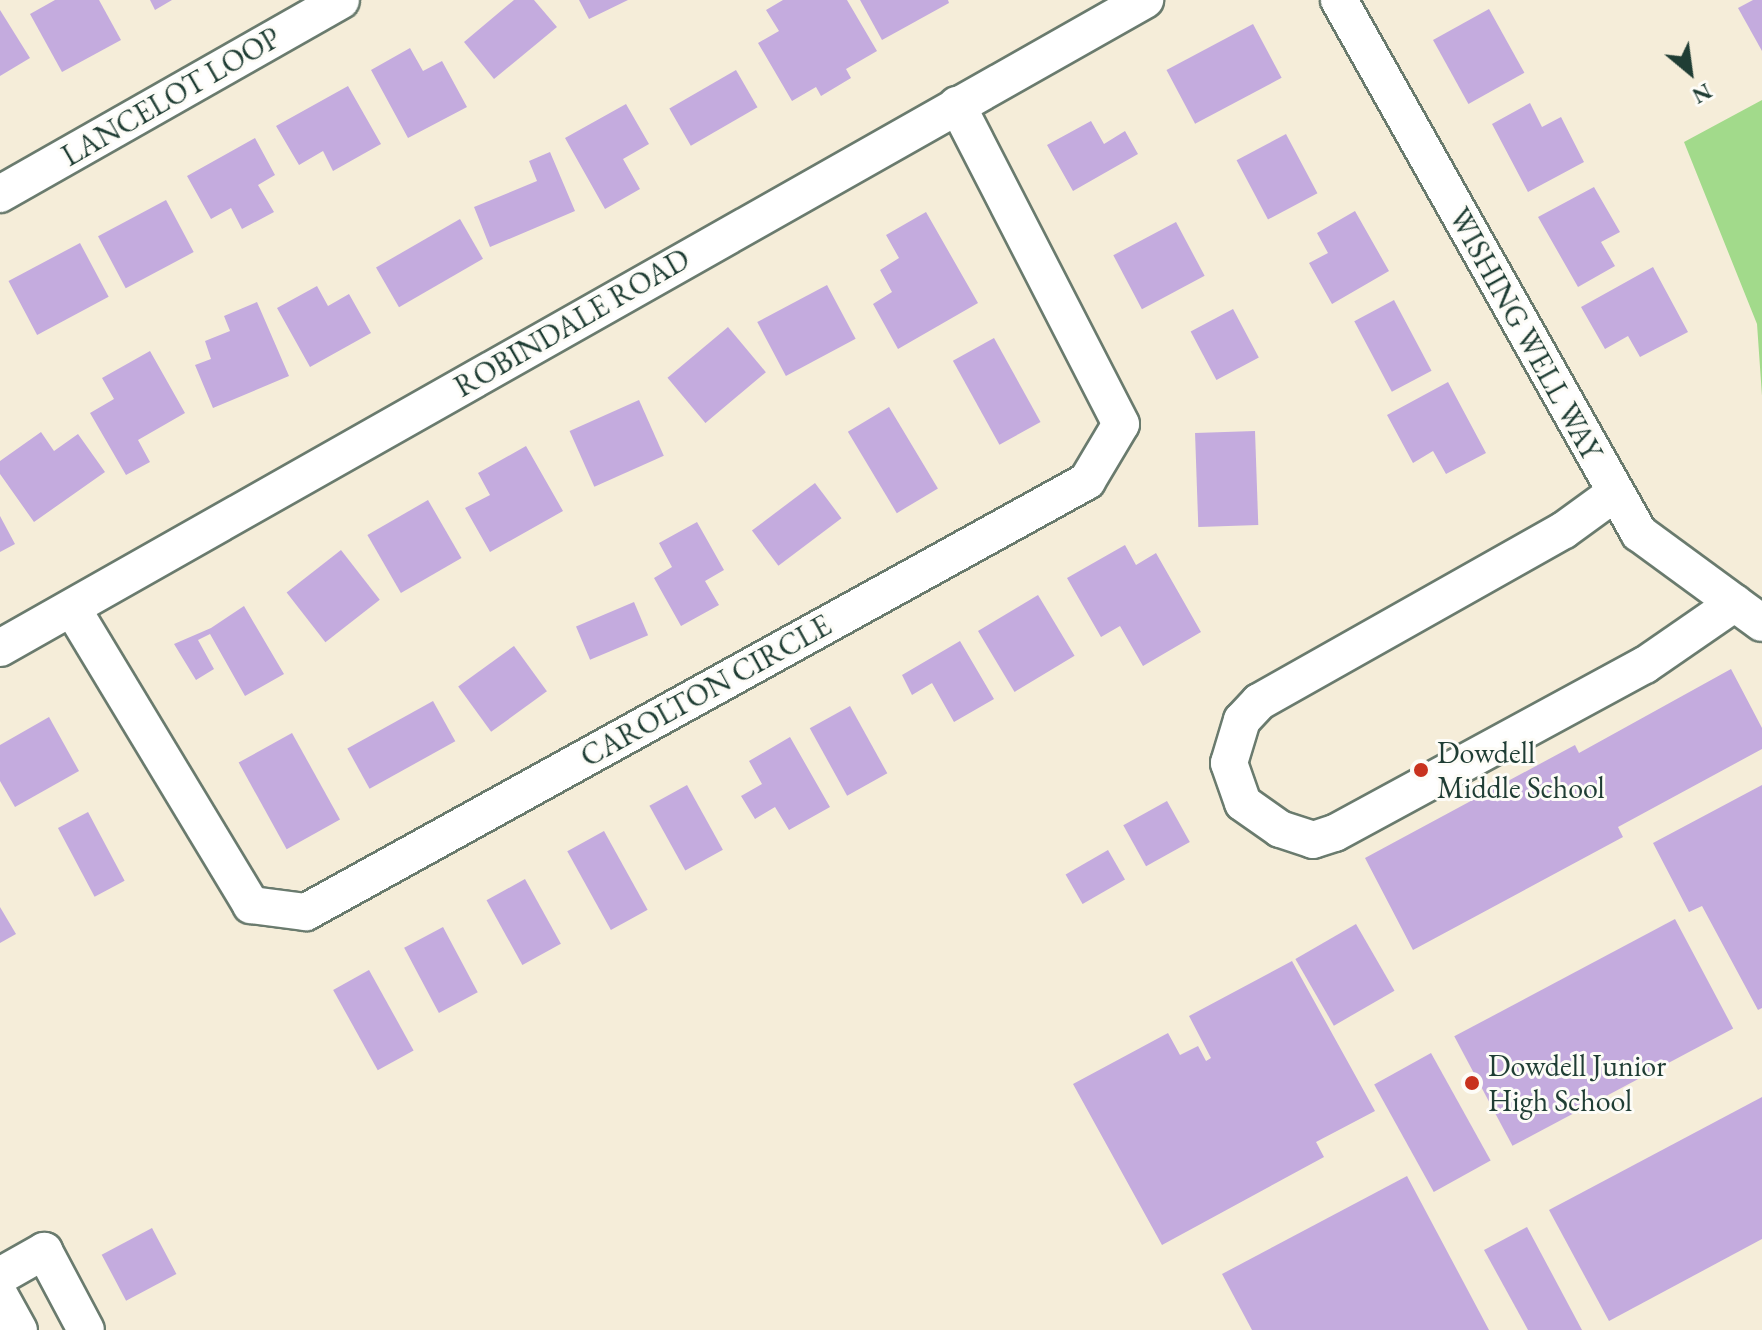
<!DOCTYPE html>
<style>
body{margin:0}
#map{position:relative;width:1762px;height:1330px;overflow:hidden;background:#f5edd9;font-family:"EB Garamond",serif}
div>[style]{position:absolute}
.green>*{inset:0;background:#a2da8b}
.building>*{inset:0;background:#c4abde;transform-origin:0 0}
.roads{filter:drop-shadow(2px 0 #6a7b6e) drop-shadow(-2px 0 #6a7b6e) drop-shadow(0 2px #6a7b6e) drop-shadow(0 -2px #6a7b6e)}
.minor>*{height:36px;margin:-18px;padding:0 18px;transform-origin:18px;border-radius:18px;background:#fff}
.dots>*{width:22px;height:22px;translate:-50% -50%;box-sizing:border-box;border:4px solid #fdfcf7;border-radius:50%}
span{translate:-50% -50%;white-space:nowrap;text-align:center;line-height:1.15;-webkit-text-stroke:6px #fdfcf7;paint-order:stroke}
.street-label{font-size:30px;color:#1f3d34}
.poi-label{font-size:30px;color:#1f3d34}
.left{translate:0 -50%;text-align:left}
.north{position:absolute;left:1650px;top:32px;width:80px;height:80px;-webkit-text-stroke:6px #fdfcf7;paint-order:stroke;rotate:151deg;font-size:22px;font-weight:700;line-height:32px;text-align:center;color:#1f3d34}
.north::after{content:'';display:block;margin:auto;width:28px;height:36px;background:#1f3d34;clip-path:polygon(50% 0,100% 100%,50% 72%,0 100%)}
</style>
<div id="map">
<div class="green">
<i style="clip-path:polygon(1762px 100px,1762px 396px,1757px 324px,1684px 142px)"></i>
</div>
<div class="building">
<i style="clip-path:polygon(55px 0,99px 0,121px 40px,62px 72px,30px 14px)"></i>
<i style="clip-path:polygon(150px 0,172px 0,155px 10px)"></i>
<i style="clip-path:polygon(514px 0,534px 0,557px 27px,494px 79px,464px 42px)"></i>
<i style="clip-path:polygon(579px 0,628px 0,589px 19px)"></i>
<i style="clip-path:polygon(783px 0,847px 0,877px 51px,846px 69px,851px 78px,821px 96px,816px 87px,792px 101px,758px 43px,779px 31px,766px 10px)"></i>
<i style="clip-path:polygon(860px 0,948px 0,949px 3px,882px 40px)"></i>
<i style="clip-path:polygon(1753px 0,1762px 0,1762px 51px,1738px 8px)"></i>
<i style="left:1489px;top:9px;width:73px;height:64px;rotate:61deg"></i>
<i style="clip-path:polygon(0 10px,30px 58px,0 76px)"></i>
<i style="left:1253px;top:24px;width:61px;height:98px;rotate:62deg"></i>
<i style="clip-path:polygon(410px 48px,423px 71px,442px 61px,467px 107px,408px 138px,371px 70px)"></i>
<i style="left:736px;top:70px;width:43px;height:77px;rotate:60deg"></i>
<i style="clip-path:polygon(348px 86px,381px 144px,333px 171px,323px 151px,299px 165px,276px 126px)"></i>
<i style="clip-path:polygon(1530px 103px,1542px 127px,1561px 117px,1584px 162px,1528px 192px,1492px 124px)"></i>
<i style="clip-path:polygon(626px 104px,649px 144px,623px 159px,640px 189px,605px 209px,565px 138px)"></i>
<i style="clip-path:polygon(1091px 121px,1104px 144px,1125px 131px,1138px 154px,1073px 191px,1047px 145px)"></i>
<i style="left:1286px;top:134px;width:67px;height:56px;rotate:62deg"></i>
<i style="clip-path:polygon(255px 138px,275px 175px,258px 185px,274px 212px,242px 229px,231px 208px,211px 219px,187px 176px)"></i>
<i style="clip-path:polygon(550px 152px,575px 211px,490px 247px,474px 207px,537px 181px,529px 161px)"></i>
<i style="clip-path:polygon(1594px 187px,1620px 232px,1601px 242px,1615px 266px,1578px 287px,1538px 217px)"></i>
<i style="left:166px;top:200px;width:59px;height:77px;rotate:62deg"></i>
<i style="clip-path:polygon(1355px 211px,1389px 271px,1332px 304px,1309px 263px,1328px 253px,1317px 233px)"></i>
<i style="clip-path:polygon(926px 212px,978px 303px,898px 349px,873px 304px,892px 292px,880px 270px,899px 258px,886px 235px)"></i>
<i style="left:460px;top:219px;width:46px;height:97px;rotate:60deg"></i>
<i style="left:1176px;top:222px;width:61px;height:71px;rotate:62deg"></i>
<i style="left:80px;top:243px;width:61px;height:81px;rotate:62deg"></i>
<i style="clip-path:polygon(1653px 267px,1688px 332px,1640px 357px,1628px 336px,1605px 349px,1581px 307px)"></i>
<i style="left:827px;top:285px;width:61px;height:79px;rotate:62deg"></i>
<i style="clip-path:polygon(317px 286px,328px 306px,349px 294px,371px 333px,310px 367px,277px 308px)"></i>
<i style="left:1394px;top:300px;width:80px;height:45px;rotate:62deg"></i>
<i style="clip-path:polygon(257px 302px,289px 376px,213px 408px,195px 365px,211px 359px,205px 341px,230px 331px,224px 316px)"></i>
<i style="left:1233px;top:309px;width:55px;height:48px;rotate:62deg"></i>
<i style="left:728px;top:327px;width:59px;height:79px;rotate:50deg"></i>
<i style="left:994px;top:338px;width:96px;height:47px;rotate:61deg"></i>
<i style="clip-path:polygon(150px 351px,185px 413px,138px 440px,150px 462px,126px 475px,90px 413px,114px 399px,102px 378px)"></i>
<i style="clip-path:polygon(1448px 382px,1486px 453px,1446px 474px,1433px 451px,1413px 463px,1387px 415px)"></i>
<i style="left:639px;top:400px;width:61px;height:76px;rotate:66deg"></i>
<i style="left:889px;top:407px;width:95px;height:48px;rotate:59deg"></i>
<i style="left:1255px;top:431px;width:94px;height:60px;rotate:88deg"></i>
<i style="clip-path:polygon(41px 432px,54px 451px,78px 434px,105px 472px,34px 522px,0 474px,0 461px)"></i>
<i style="clip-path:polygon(526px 446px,563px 511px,490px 552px,465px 508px,490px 495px,478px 473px)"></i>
<i style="left:815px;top:483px;width:44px;height:79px;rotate:53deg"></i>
<i style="left:428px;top:500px;width:67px;height:70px;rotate:60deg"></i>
<i style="clip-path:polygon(0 516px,15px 544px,0 552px)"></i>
<i style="clip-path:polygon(697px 522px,724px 570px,705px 581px,719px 605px,681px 626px,654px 578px,672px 567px,659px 543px)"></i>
<i style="clip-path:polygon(1125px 545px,1136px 565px,1156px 553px,1201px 632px,1143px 666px,1120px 626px,1101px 637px,1067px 578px)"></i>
<i style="left:341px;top:550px;width:63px;height:69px;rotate:52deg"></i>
<i style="left:1038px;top:595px;width:71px;height:70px;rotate:59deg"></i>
<i style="left:634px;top:602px;width:36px;height:63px;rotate:67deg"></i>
<i style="clip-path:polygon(244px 606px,284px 674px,245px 696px,210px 634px,198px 640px,214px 669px,196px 680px,174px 644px,211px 628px)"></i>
<i style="clip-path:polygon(960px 641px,994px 699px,954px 722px,932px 683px,912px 695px,902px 675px)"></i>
<i style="left:514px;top:646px;width:56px;height:69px;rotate:54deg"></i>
<i style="clip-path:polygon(1731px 669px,1762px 728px,1762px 749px,1618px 827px,1623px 837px,1413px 950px,1365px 858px,1575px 745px,1579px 753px)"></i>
<i style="left:433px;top:701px;width:46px;height:98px;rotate:61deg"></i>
<i style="left:850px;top:706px;width:77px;height:46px;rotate:61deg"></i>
<i style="clip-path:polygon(49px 717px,79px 771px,15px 807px,0 781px,0 745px)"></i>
<i style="left:292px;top:733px;width:99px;height:61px;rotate:61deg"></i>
<i style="clip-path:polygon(790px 737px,830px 807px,789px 830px,775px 807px,755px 819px,741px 796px,762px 784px,749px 761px)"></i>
<i style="left:687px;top:785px;width:74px;height:43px;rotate:61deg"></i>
<i style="clip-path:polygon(1762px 785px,1762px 1008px,1758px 1010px,1702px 906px,1689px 912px,1653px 843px)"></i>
<i style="left:1167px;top:801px;width:47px;height:50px;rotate:61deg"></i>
<i style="left:88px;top:812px;width:78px;height:34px;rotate:62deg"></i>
<i style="left:604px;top:831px;width:90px;height:42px;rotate:61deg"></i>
<i style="left:1108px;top:850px;width:34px;height:49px;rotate:60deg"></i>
<i style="left:525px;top:879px;width:74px;height:44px;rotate:61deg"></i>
<i style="clip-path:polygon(0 907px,16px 934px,0 943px)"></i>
<i style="left:1675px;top:919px;width:124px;height:250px;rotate:62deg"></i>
<i style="left:1356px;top:924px;width:77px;height:70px;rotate:60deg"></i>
<i style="left:443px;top:927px;width:74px;height:44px;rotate:62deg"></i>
<i style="clip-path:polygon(1292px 961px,1375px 1111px,1316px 1142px,1324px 1157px,1162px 1245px,1073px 1084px,1168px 1033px,1180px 1055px,1198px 1046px,1206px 1061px,1211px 1058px,1189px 1016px)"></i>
<i style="left:369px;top:970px;width:92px;height:41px;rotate:61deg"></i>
<i style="left:1431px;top:1053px;width:123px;height:65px;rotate:61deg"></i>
<i style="clip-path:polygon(1762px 1097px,1762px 1239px,1609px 1321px,1549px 1210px)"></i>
<i style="clip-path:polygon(1407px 1176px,1489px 1330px,1252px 1330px,1222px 1274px)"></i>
<i style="clip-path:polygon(1527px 1227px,1582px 1330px,1528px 1330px,1484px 1250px)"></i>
<i style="left:152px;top:1228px;width:52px;height:57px;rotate:62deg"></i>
</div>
<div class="roads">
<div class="minor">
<i style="left:1339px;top:0;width:612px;rotate:60.63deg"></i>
<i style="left:1639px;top:533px;width:152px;rotate:36.2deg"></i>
<i style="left:0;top:194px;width:392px;rotate:-29.6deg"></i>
<i style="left:1615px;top:493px;width:63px;rotate:144deg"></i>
<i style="left:1564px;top:530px;width:350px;rotate:150.6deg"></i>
<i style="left:1259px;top:702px;width:25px;rotate:133deg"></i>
<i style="left:1242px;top:720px;width:45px;rotate:106.8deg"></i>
<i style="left:1229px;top:763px;width:42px;rotate:70.7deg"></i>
<i style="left:1243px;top:803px;width:45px;rotate:35.1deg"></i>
<i style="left:1280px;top:829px;width:35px;rotate:18deg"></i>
<i style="left:1313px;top:840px;width:23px;rotate:-18deg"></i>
<i style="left:1335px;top:833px;width:353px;rotate:-28.5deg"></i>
<i style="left:1645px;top:665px;width:109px;rotate:-34.6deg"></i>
<i style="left:72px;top:608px;width:347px;rotate:58.9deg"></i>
<i style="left:251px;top:905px;width:55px;rotate:7.3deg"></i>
<i style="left:306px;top:912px;width:892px;rotate:-28.89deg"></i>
<i style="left:1087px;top:481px;width:66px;rotate:-59.2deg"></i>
<i style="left:1121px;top:424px;width:359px;rotate:-117.2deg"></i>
<i style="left:0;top:648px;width:1316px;rotate:-29.51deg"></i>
<i style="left:0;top:1276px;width:51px;rotate:-29.6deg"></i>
<i style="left:44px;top:1251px;width:89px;rotate:62deg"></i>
<i style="left:0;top:1296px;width:39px;rotate:61deg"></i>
</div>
</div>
<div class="dots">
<i style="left:1421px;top:770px;background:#c8321e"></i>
<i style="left:1472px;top:1083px;background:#c8321e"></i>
</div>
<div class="street-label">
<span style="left:171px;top:97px;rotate:-30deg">LANCELOT LOOP</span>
<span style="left:572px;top:323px;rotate:-30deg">ROBINDALE ROAD</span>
<span style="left:1525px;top:334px;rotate:61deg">WISHING WELL WAY</span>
<span style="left:706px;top:691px;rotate:-29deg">CAROLTON CIRCLE</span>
</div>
<div class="poi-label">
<span class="left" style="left:1437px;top:770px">Dowdell<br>Middle School</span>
<span class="left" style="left:1488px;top:1083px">Dowdell Junior<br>High School</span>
</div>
<div class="north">N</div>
</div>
